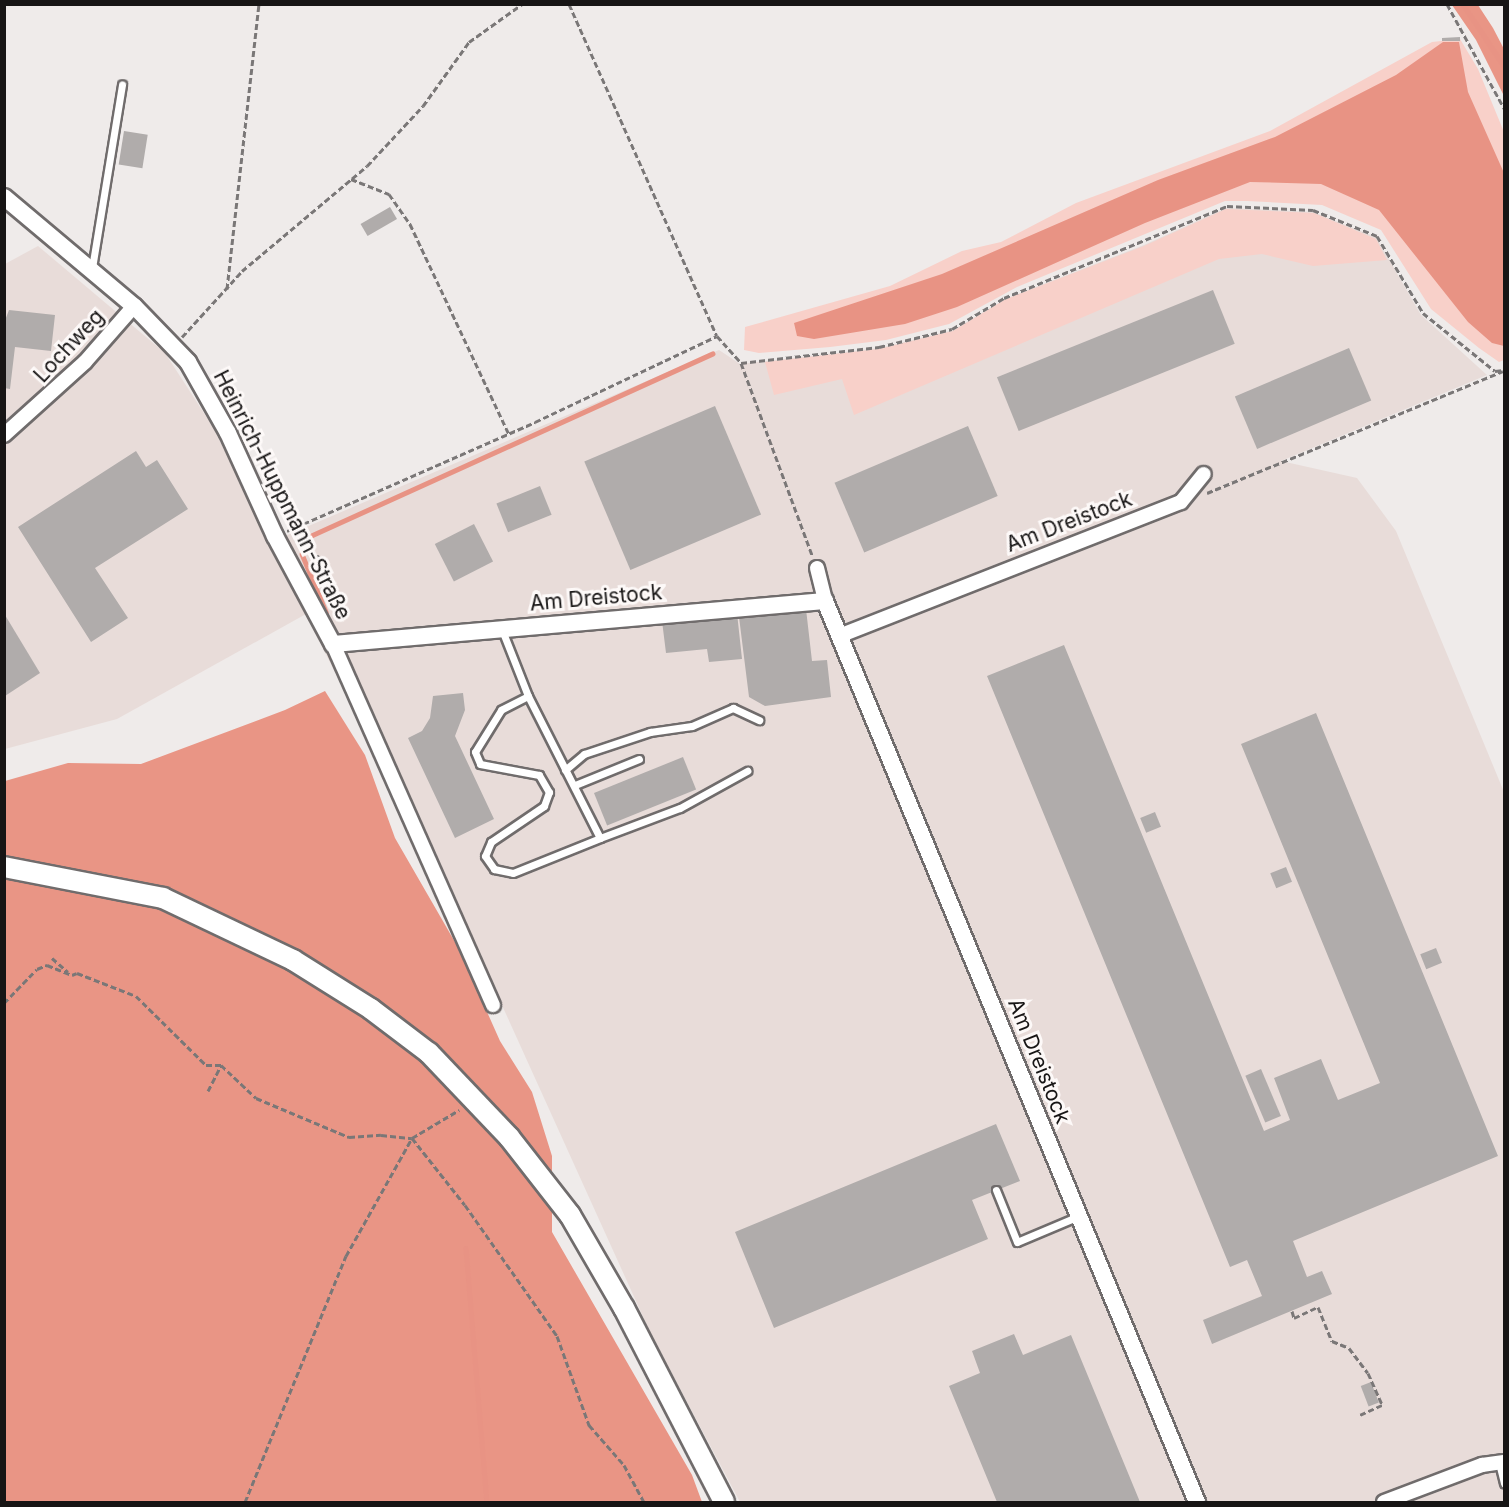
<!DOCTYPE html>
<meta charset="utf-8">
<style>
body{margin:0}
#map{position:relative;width:1509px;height:1507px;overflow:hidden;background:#efebea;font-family:Inter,sans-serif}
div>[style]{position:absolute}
.built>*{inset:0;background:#e8dcd9}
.green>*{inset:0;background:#f8d0c9}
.forest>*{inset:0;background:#e99585}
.water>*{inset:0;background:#e89384}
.stream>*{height:4.5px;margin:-2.25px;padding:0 2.25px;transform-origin:2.25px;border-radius:2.25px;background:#e89384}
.building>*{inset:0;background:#b0acab;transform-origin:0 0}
.path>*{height:3px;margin-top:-1.5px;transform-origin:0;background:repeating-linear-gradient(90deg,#7a7777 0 6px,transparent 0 9px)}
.roads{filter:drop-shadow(2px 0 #706c6c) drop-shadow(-2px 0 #706c6c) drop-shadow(0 2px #706c6c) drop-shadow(0 -2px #706c6c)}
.service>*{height:7px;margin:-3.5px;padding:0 3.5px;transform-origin:3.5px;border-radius:3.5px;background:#fff}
.minor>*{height:14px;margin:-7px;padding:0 7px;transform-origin:7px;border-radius:7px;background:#fff}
.tertiary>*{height:16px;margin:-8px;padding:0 8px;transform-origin:8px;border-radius:8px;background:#fff}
.secondary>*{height:20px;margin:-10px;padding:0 10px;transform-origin:10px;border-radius:10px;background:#fff}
span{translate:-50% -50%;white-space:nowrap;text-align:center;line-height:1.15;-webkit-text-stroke:6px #fdf9f8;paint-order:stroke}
.street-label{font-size:21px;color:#171515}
.frame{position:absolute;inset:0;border:6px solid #171515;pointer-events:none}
</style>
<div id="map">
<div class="built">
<i style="clip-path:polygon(1226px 208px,1313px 212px,1376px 237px,1421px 315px,1487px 375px,1281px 461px,1357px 478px,1396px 531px,1504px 792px,1504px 1502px,740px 1502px,650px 1332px,477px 950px,269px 543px,719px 350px,740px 364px,879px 348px,953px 330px,1005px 299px,1144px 245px)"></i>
<i style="clip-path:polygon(38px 246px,165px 353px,213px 427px,306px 614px,117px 719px,5px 749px,5px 264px)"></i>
</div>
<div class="green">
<i style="clip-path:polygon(1460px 39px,1478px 69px,1504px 132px,1504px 360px,1499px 362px,1479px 348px,1431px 309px,1381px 230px,1322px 205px,1247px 201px,1225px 201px,1017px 287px,949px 324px,886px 340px,830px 347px,759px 353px,744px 350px,745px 327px,890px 286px,962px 251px,1001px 242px,1076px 203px,1270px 131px,1432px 42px)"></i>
<i style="clip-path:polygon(1226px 209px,1314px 213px,1376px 239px,1387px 260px,1313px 266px,1262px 254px,1219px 259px,854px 415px,842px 379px,774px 395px,765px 362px,879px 349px,953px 331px,1006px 299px,1144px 246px)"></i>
</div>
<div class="forest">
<i style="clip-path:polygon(1452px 5px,1478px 5px,1493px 28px,1504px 49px,1504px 96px,1476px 40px)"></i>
<i style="clip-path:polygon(325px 691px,365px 755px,395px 838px,459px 949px,500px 1041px,532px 1092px,552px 1156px,552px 1232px,692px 1475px,702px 1502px,5px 1502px,5px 781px,68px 763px,141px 764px,285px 710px)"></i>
</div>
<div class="water">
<i style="clip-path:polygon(1443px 42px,1459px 42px,1468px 92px,1504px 173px,1504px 346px,1492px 343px,1468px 322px,1379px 210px,1321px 184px,1250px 182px,1145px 223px,957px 307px,905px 324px,814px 339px,797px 336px,794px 323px,942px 274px,1158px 180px,1275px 137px,1396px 75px)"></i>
</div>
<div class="stream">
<i style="left:1463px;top:4px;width:74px;rotate:56.5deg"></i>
<i style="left:308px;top:537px;width:444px;rotate:-24.4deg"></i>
<i style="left:302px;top:554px;width:63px;rotate:67.5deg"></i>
<i style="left:466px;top:1248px;width:255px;rotate:85.3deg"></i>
</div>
<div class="building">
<i style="clip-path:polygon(1460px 37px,1460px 41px,1442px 41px,1442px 38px)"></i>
<i style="left:124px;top:131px;width:24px;height:34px;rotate:9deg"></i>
<i style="left:390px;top:207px;width:14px;height:34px;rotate:60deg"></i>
<i style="left:1213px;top:290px;width:58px;height:233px;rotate:68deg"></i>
<i style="clip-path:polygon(9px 310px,55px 315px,51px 351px,15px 347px,10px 389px,4px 388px,4px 323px)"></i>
<i style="left:1349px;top:348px;width:57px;height:124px;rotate:67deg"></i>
<i style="left:715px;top:406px;width:118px;height:142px;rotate:67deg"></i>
<i style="left:968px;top:426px;width:76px;height:145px;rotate:67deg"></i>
<i style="clip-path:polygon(136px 451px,146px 467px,157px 460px,188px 509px,95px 568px,128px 618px,91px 642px,18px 527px)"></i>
<i style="left:540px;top:486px;width:31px;height:47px;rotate:68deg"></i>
<i style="left:474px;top:524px;width:42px;height:44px;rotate:63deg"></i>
<i style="clip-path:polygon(806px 609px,812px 661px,827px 660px,831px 697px,765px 706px,749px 697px,739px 617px)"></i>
<i style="clip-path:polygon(737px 613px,742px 659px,709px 662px,707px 649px,666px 653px,662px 621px)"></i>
<i style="clip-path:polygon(5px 615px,40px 673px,5px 696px)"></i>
<i style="clip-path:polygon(1064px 645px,1264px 1131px,1290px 1120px,1274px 1078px,1321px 1059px,1338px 1100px,1380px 1083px,1241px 744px,1316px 713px,1498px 1156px,1293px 1241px,1307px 1277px,1322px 1271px,1332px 1294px,1212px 1344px,1203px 1320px,1262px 1296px,1247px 1260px,1230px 1267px,987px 676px)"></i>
<i style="clip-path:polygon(463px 693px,465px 710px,455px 736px,494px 819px,455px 838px,408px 738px,422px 731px,430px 718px,433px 696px)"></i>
<i style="left:683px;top:757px;width:35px;height:96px;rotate:68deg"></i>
<i style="left:1155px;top:812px;width:16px;height:16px;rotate:68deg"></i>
<i style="left:1286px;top:867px;width:16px;height:17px;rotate:68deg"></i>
<i style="left:1436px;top:948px;width:16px;height:17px;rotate:68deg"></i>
<i style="left:1261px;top:1069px;width:51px;height:17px;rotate:67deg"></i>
<i style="clip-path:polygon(996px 1124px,1020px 1181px,972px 1200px,988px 1239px,774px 1328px,735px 1232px)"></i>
<i style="clip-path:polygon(1014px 1334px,1023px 1355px,1071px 1335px,1140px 1502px,997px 1502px,949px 1386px,980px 1373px,972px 1351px)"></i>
<i style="left:1371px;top:1382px;width:22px;height:11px;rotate:69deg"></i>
</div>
<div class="path">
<i style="left:569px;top:4px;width:363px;rotate:66deg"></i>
<i style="left:717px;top:336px;width:36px;rotate:48deg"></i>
<i style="left:741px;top:363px;width:205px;rotate:69.7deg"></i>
<i style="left:1447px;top:4px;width:119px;rotate:61.3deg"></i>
<i style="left:351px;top:179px;width:41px;rotate:21.5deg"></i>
<i style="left:389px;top:194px;width:37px;rotate:55deg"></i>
<i style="left:410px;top:224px;width:232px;rotate:64.8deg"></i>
<i style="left:227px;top:289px;width:287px;rotate:-83.6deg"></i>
<i style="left:182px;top:337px;width:89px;rotate:-47.7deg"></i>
<i style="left:242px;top:271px;width:163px;rotate:-40deg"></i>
<i style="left:367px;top:166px;width:82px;rotate:-47deg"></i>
<i style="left:423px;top:106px;width:79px;rotate:-54.3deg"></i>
<i style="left:469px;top:42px;width:65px;rotate:-35.6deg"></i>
<i style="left:741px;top:363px;width:139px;rotate:-6.6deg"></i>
<i style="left:879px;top:347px;width:75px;rotate:-13.9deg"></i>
<i style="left:952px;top:329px;width:61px;rotate:-30.8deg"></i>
<i style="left:1004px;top:298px;width:241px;rotate:-22.4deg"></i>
<i style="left:1227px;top:206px;width:86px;rotate:2.7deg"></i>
<i style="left:1313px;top:210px;width:69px;rotate:22.1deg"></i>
<i style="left:1377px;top:236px;width:90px;rotate:59.1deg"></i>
<i style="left:1423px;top:313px;width:92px;rotate:38.9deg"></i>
<i style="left:1495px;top:371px;width:9px;rotate:-6deg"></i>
<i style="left:1207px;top:493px;width:320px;rotate:-22.4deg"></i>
<i style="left:287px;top:531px;width:271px;rotate:-23.7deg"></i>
<i style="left:535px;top:422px;width:201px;rotate:-25.3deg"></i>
<i style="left:295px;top:539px;width:40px;rotate:37deg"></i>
<i style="left:52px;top:958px;width:21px;rotate:41deg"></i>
<i style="left:4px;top:1003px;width:47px;rotate:-45.9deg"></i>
<i style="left:37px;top:969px;width:11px;rotate:-22deg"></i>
<i style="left:47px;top:965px;width:27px;rotate:22deg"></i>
<i style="left:72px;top:975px;width:5px;rotate:-22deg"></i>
<i style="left:77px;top:973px;width:63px;rotate:21.3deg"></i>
<i style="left:136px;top:996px;width:98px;rotate:44.6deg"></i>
<i style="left:206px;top:1065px;width:15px"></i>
<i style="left:221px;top:1065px;width:48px;rotate:43.3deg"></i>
<i style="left:256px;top:1098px;width:101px;rotate:22.8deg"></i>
<i style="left:349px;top:1137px;width:32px;rotate:-4deg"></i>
<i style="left:381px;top:1135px;width:31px;rotate:6deg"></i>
<i style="left:412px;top:1138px;width:85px;rotate:51.7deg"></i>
<i style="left:465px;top:1205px;width:160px;rotate:54.9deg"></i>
<i style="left:557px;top:1336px;width:95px;rotate:70.2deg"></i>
<i style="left:589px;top:1425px;width:53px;rotate:48.8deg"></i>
<i style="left:624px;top:1465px;width:42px;rotate:61.6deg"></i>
<i style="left:208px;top:1091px;width:29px;rotate:-63deg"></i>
<i style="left:1292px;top:1311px;width:7px;rotate:74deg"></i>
<i style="left:1294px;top:1318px;width:26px;rotate:-25deg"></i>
<i style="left:1318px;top:1307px;width:37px;rotate:68deg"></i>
<i style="left:1332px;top:1341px;width:18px;rotate:22deg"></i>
<i style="left:1349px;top:1348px;width:31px;rotate:53deg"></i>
<i style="left:1368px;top:1373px;width:35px;rotate:66deg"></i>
<i style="left:1382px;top:1405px;width:24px;rotate:156deg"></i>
<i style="left:245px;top:1502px;width:266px;rotate:-67.7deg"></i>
<i style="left:346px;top:1256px;width:135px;rotate:-60.8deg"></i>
<i style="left:412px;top:1138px;width:55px;rotate:-30.8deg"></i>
</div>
<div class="roads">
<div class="service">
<i style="left:92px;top:268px;width:186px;rotate:-80.7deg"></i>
<i style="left:502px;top:630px;width:71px;rotate:68.5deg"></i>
<i style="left:528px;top:696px;width:159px;rotate:63.1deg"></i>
<i style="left:600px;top:838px;width:85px;rotate:-20.6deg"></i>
<i style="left:680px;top:808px;width:77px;rotate:-28.9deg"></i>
<i style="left:528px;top:696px;width:30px;rotate:153deg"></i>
<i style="left:501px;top:710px;width:49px;rotate:121.8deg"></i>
<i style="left:475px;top:752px;width:13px;rotate:67deg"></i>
<i style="left:480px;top:764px;width:60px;rotate:10.6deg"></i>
<i style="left:539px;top:775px;width:20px;rotate:60deg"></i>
<i style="left:549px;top:792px;width:15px;rotate:110deg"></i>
<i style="left:544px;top:806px;width:64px;rotate:145.8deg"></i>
<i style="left:491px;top:842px;width:15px;rotate:113deg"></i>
<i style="left:485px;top:856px;width:16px;rotate:55deg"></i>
<i style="left:494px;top:869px;width:19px;rotate:12deg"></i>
<i style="left:513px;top:873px;width:94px;rotate:-21.9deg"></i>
<i style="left:565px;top:770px;width:25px;rotate:-40deg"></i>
<i style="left:584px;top:754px;width:70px;rotate:-18.4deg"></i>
<i style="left:650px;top:732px;width:42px;rotate:-8.1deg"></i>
<i style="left:692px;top:726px;width:45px;rotate:-23.7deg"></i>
<i style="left:733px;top:708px;width:29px;rotate:25deg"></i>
<i style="left:575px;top:785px;width:69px;rotate:-22.1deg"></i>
<i style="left:996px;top:1190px;width:56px;rotate:68deg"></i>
<i style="left:1017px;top:1242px;width:67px;rotate:-22.8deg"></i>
<i style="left:1499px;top:1463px;width:21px;rotate:76deg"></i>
</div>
<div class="minor">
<i style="left:4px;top:435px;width:109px;rotate:-42deg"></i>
<i style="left:85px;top:362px;width:74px;rotate:-48.8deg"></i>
<i style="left:817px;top:568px;width:34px;rotate:76deg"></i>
<i style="left:839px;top:636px;width:367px;rotate:-21.4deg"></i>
<i style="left:1181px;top:502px;width:36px;rotate:-51deg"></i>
<i style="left:333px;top:644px;width:395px;rotate:66.1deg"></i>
<i style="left:1384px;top:1502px;width:105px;rotate:-20.7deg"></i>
<i style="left:1482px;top:1465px;width:22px;rotate:-8deg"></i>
</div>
<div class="tertiary">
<i style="left:4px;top:197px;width:170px;rotate:40deg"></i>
<i style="left:134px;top:306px;width:78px;rotate:46deg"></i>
<i style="left:188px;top:362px;width:81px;rotate:60.6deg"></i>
<i style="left:228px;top:433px;width:113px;rotate:65.5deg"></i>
<i style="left:275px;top:536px;width:123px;rotate:61.8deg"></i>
<i style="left:333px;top:644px;width:494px;rotate:-5deg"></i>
<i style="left:825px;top:601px;width:975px;rotate:67.57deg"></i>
</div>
<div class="secondary">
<i style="left:4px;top:867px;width:162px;rotate:11deg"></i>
<i style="left:163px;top:898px;width:144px;rotate:25.5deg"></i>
<i style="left:293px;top:960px;width:92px;rotate:32.1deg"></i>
<i style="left:371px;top:1009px;width:73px;rotate:37.2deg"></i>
<i style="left:429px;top:1053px;width:116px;rotate:46.4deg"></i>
<i style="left:509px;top:1137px;width:99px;rotate:52deg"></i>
<i style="left:570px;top:1215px;width:108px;rotate:59.9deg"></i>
<i style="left:624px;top:1308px;width:218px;rotate:62.7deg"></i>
</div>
</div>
<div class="street-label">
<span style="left:69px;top:346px;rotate:-47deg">Lochweg</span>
<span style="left:282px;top:495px;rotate:63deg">Heinrich-Huppmann-Straße</span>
<span style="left:1069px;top:522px;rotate:-21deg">Am Dreistock</span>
<span style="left:596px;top:598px;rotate:-5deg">Am Dreistock</span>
<span style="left:1039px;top:1061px;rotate:68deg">Am Dreistock</span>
</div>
<div class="frame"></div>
</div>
